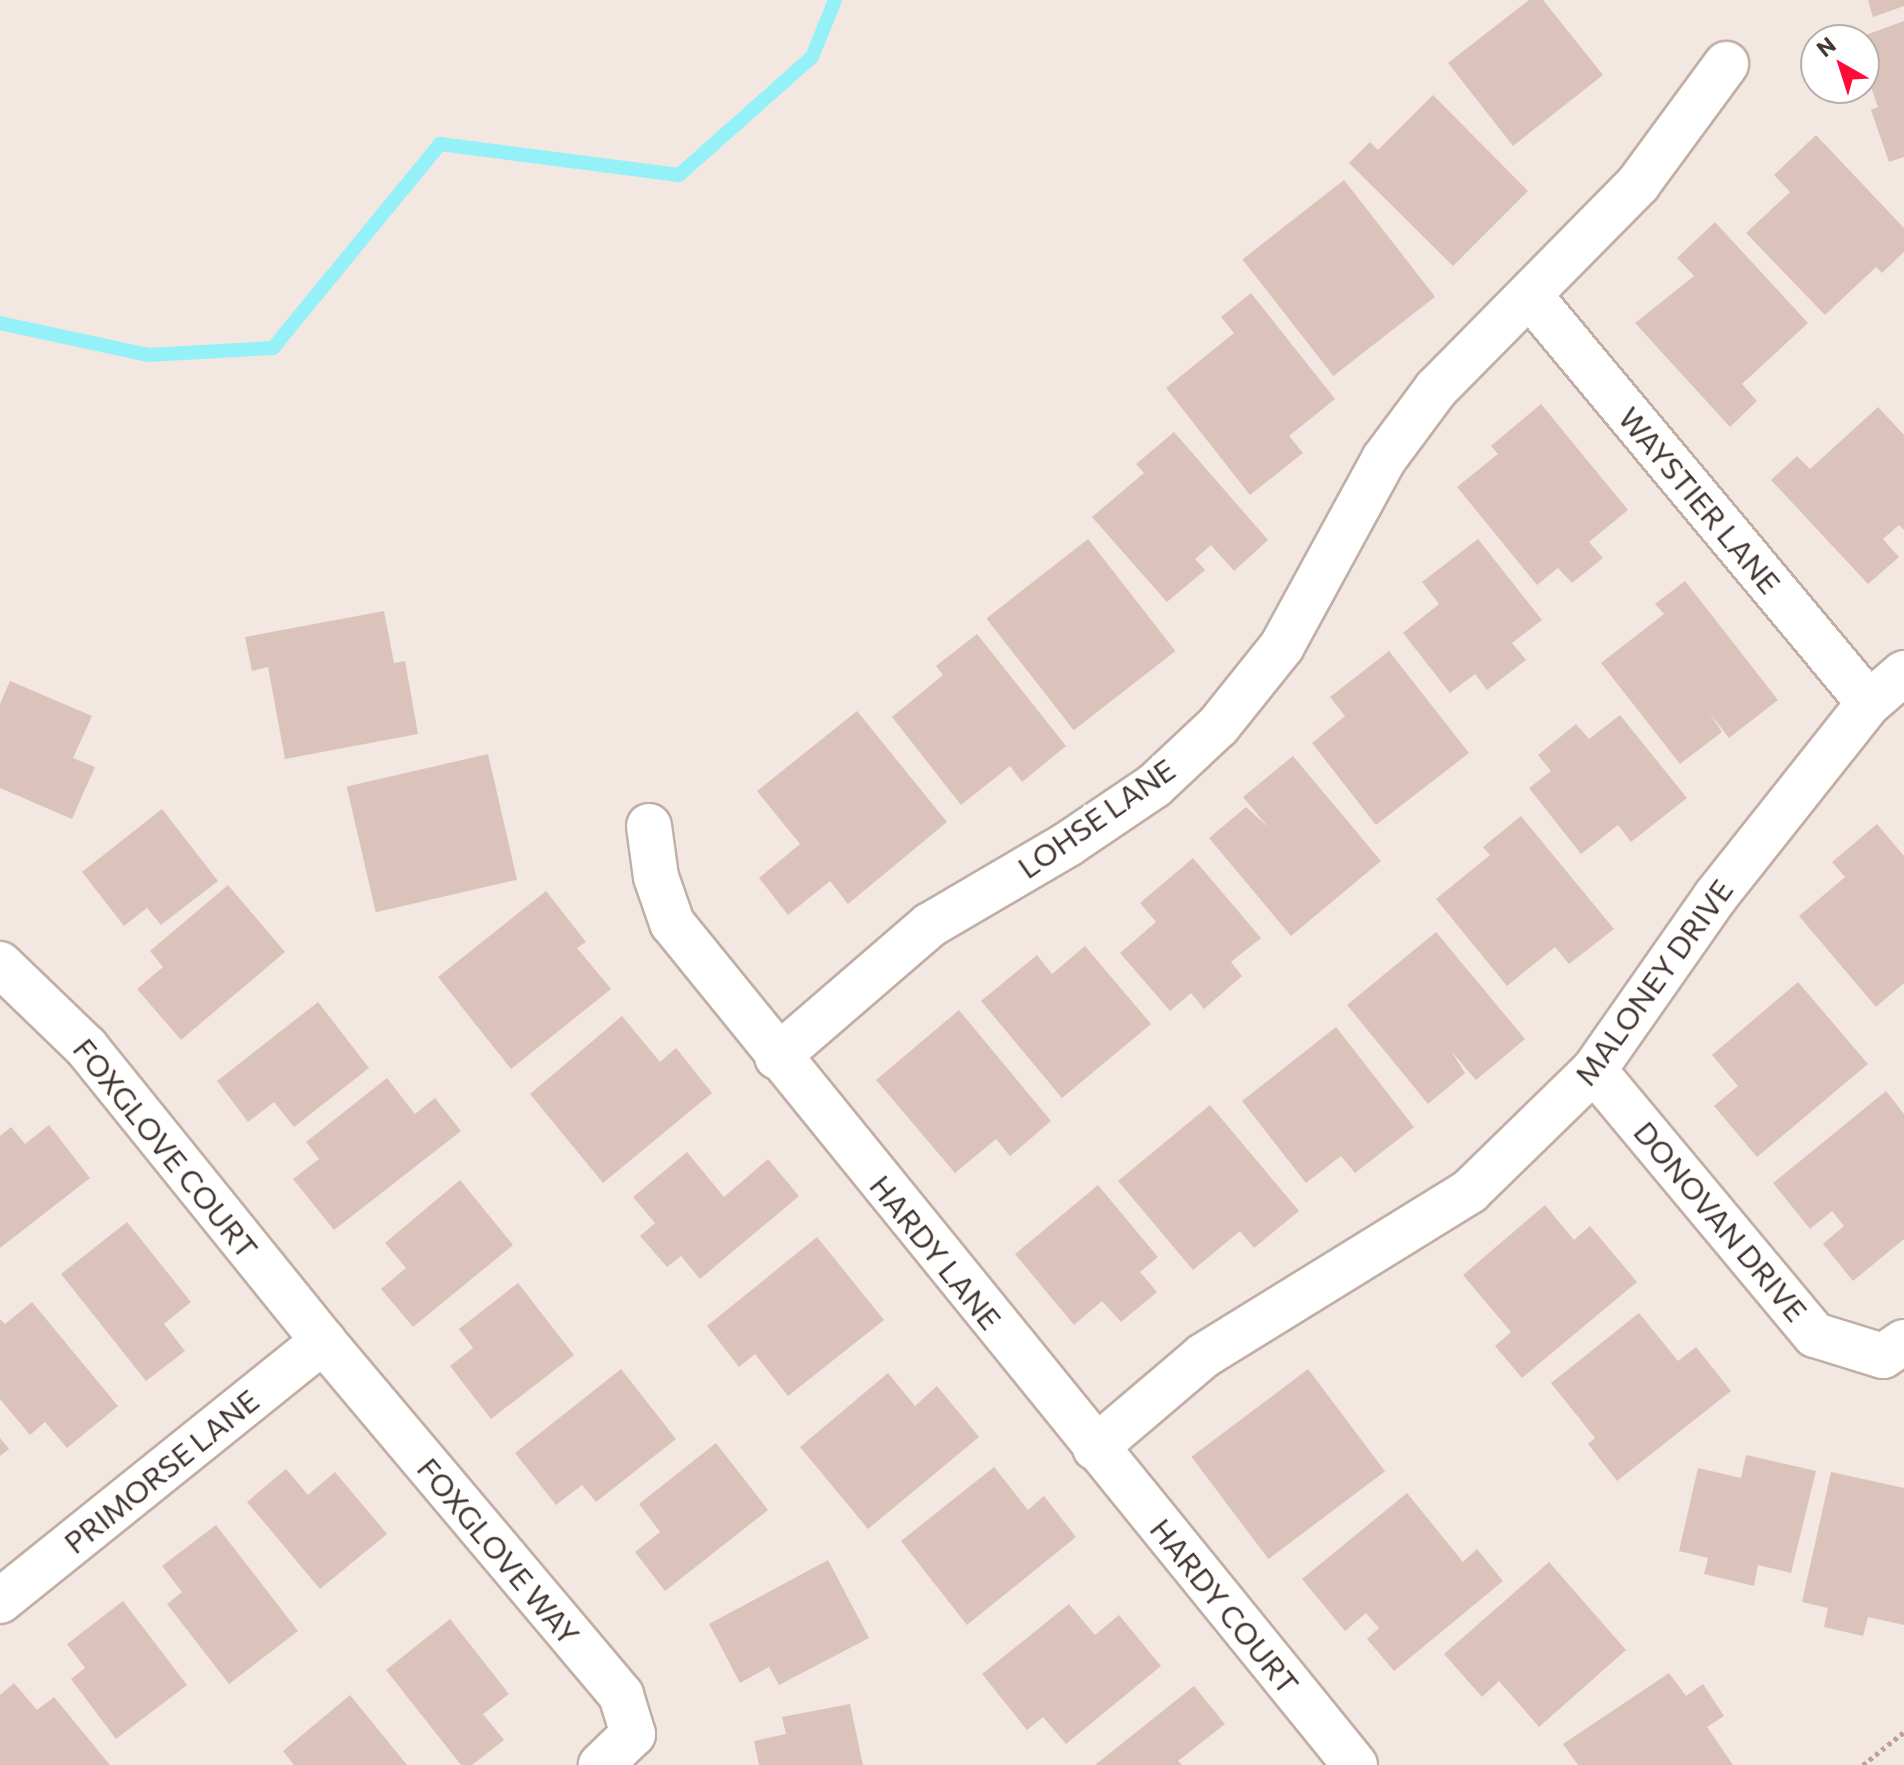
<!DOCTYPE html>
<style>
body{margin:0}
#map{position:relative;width:1904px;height:1765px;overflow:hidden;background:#f3e7e1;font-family:Commissioner,sans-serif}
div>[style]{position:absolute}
.stream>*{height:14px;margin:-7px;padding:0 7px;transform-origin:7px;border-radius:7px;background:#94f1f8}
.building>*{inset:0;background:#dbc3bb;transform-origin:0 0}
.path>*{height:5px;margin-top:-2.5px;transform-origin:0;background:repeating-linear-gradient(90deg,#c2a192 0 4px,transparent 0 8px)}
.roads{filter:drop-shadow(2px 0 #c1afa5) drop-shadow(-2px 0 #c1afa5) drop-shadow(0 2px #c1afa5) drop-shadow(0 -2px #c1afa5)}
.minor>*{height:44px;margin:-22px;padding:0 22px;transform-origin:22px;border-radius:22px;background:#fff}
span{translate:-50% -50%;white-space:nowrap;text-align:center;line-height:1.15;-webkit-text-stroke:7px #fff;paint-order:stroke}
.street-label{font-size:30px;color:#443631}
.north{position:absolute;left:1800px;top:24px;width:80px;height:80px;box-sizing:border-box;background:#fff;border:2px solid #b4afad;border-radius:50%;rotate:321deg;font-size:22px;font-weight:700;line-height:32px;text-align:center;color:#443631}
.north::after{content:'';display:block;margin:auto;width:28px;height:36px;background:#ff0b3a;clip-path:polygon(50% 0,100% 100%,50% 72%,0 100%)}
</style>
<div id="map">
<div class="stream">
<i style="left:0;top:323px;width:151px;rotate:12.2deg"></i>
<i style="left:148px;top:355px;width:125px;rotate:-3.2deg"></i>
<i style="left:273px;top:348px;width:264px;rotate:-50.7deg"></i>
<i style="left:440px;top:144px;width:241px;rotate:7.4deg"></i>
<i style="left:679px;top:175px;width:178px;rotate:-41.6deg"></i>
<i style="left:812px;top:57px;width:61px;rotate:-68deg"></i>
</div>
<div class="building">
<i style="clip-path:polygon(1529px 0,1543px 0,1603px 75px,1513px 146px,1448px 63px)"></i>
<i style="clip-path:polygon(1868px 0,1904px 0,1904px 6px,1873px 17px)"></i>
<i style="clip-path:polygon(1904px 21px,1904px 157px,1889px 162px,1871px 110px,1878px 107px,1864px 67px,1864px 40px,1852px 40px)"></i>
<i style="clip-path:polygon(1433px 95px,1528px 191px,1453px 266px,1349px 163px,1370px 142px,1378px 150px)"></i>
<i style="clip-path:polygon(1816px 135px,1904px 228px,1904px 252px,1882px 273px,1876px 267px,1825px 315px,1746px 233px,1790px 192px,1774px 175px)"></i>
<i style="left:1344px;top:180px;width:148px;height:129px;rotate:52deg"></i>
<i style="clip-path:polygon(1715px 222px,1808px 323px,1742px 384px,1757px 401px,1730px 427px,1635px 323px,1694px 276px,1677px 258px)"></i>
<i style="clip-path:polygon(1251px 293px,1335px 399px,1289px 436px,1303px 453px,1250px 495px,1166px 388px,1234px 333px,1221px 317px)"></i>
<i style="clip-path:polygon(1541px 404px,1628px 510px,1589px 542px,1603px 558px,1572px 583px,1558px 568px,1537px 585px,1457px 487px,1498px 454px,1491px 446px)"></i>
<i style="clip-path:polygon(1878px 407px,1904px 435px,1904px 530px,1899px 525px,1883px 539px,1899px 557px,1868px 584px,1771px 480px,1797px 456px,1810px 469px)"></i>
<i style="clip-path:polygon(1174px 432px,1268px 540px,1234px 571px,1211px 545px,1195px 559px,1205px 570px,1167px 602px,1092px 517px,1144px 473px,1136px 464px)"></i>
<i style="left:1088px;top:539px;width:142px;height:129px;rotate:52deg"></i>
<i style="clip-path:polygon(1478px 539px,1542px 620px,1512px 643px,1526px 660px,1487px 690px,1475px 674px,1450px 693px,1403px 633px,1439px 604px,1422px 582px)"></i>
<i style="clip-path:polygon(1685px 581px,1778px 700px,1729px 738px,1709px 712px,1722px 732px,1680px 764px,1601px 663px,1664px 614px,1655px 604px)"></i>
<i style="clip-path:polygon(384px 611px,394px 663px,405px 661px,418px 734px,285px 759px,268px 667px,252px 671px,245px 637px)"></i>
<i style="clip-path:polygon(977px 634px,1066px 746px,1022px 782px,1010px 766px,961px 805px,892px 717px,943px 675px,936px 666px)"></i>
<i style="clip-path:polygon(1389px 651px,1469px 753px,1376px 825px,1312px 743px,1345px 716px,1330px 697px)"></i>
<i style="clip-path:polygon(10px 681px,92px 716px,73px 758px,95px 767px,72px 819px,0 788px,0 704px)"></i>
<i style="clip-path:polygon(857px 711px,947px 822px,848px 904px,830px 881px,788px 915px,759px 878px,800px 844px,757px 791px)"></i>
<i style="clip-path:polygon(1620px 715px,1687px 798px,1631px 842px,1618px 825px,1581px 854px,1529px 788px,1551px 771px,1538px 755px,1576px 724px,1589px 739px)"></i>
<i style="left:488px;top:754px;width:129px;height:145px;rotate:77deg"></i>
<i style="clip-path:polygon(1293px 756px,1381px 861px,1291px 936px,1209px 838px,1246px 807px,1268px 827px,1243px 797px)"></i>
<i style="clip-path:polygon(162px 809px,218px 881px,161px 925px,147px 908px,124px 926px,82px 872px)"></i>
<i style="clip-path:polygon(1521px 816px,1614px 929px,1569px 964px,1555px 947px,1507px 986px,1436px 899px,1490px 855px,1483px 847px)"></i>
<i style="clip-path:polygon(1877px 824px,1904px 856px,1904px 983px,1876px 1007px,1799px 916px,1845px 877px,1832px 862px)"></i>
<i style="clip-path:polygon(1193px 858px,1261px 938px,1231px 962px,1242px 976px,1204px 1009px,1191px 993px,1170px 1011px,1120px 953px,1156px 922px,1140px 903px)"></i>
<i style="clip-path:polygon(228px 885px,285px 952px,181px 1040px,137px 989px,163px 967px,150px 951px)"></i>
<i style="clip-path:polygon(546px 891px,586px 942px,577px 948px,611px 989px,511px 1069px,438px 977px)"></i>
<i style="clip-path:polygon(1436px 932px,1525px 1039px,1476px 1080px,1451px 1051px,1465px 1073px,1428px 1104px,1347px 1005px)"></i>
<i style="clip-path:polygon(1085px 946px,1151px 1024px,1062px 1098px,981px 1001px,1037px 955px,1052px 974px)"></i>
<i style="clip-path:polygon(1798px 982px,1868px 1064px,1757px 1157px,1714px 1106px,1738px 1086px,1712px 1055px)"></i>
<i style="clip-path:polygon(318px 1002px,369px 1068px,294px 1127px,274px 1102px,248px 1122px,217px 1081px)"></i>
<i style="clip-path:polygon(959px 1010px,1051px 1121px,1010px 1156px,996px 1139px,955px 1173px,876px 1080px)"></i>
<i style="clip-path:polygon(622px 1016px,660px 1062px,676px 1048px,712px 1093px,603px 1183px,530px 1094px)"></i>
<i style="clip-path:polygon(1336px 1027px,1414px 1127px,1355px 1173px,1341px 1156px,1306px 1183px,1242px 1101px)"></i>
<i style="clip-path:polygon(387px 1078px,415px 1114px,435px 1098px,461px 1131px,334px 1230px,293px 1179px,319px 1159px,306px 1142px)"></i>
<i style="clip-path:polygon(1886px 1091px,1904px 1114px,1904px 1239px,1853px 1281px,1823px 1244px,1844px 1226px,1832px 1211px,1810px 1229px,1773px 1183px)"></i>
<i style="clip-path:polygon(1210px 1105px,1299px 1211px,1254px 1248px,1240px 1231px,1193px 1270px,1118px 1181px)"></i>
<i style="clip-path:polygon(49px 1125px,90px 1178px,0 1248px,0 1136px,11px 1127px,25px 1144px)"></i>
<i style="clip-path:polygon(687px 1152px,724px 1197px,768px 1159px,799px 1196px,700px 1279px,681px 1256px,667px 1267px,640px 1236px,655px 1223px,633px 1197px)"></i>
<i style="clip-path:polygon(460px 1180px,513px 1245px,413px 1327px,381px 1289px,406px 1268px,385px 1243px)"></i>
<i style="clip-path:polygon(1098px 1185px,1158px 1257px,1140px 1272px,1157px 1292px,1121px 1322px,1102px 1301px,1074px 1325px,1015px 1254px)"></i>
<i style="clip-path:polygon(1545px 1205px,1574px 1240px,1590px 1226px,1637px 1282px,1522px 1378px,1495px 1346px,1511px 1332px,1463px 1275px)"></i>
<i style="clip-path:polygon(127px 1222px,191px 1302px,164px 1324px,185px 1351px,146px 1381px,61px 1274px)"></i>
<i style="clip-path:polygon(817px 1237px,884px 1320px,788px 1396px,755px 1354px,739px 1367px,707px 1326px)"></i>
<i style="clip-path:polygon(518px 1283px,574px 1355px,491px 1419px,450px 1366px,473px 1348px,459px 1329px)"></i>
<i style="clip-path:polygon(32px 1302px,118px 1406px,67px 1448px,45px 1422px,30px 1435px,0 1399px,0 1319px,5px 1324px)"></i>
<i style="clip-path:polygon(1639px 1313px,1678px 1361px,1696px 1347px,1731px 1391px,1617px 1481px,1588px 1444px,1595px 1438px,1551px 1383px)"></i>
<i style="clip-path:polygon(621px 1369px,676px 1439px,596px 1502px,582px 1485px,556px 1505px,515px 1453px)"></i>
<i style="left:1308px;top:1369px;width:128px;height:146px;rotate:53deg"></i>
<i style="clip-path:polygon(888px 1373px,915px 1406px,937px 1386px,979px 1437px,868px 1529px,800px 1447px)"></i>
<i style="clip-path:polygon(0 1438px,9px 1449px,0 1456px)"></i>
<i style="clip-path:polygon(716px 1443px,768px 1510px,665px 1591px,635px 1552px,660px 1532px,639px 1504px)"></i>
<i style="clip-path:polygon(1746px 1455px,1816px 1471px,1791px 1573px,1758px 1565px,1754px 1586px,1704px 1574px,1708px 1558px,1679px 1551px,1698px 1468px,1741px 1478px)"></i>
<i style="clip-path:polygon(994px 1467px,1028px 1510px,1044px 1496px,1076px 1537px,967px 1625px,901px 1541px)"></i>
<i style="clip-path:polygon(286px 1469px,308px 1495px,335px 1472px,387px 1534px,320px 1589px,247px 1502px)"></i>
<i style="clip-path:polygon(1831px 1472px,1904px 1488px,1904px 1625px,1868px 1617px,1863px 1636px,1824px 1627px,1828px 1608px,1802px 1602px)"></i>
<i style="clip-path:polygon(1407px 1493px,1463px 1562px,1477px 1549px,1503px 1581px,1394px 1671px,1367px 1639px,1379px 1628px,1366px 1613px,1345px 1631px,1302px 1579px)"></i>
<i style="clip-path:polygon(216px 1525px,298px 1631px,229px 1684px,167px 1604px,182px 1592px,162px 1566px)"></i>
<i style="clip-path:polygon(828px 1560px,869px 1638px,779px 1685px,769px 1667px,740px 1683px,709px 1624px)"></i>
<i style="clip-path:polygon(1549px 1562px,1626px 1650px,1539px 1727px,1499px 1681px,1482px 1697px,1444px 1654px)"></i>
<i style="clip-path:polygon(123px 1601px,187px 1685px,116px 1739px,71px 1679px,85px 1668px,67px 1644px)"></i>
<i style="clip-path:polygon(1069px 1604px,1095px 1635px,1119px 1615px,1161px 1666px,1066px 1744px,1043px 1717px,1027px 1730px,982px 1674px)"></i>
<i style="clip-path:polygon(450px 1619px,509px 1694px,483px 1714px,504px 1740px,472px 1765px,461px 1765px,386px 1670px)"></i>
<i style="clip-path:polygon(1669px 1673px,1686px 1696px,1703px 1684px,1724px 1716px,1707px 1727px,1733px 1765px,1578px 1765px,1563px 1744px)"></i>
<i style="clip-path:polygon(14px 1683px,37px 1710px,54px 1697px,110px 1765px,0 1765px,0 1695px)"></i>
<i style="clip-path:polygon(1194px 1686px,1225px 1724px,1178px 1761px,1182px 1765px,1095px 1765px)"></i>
<i style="clip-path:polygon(350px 1695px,407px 1765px,294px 1765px,283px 1751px)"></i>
<i style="clip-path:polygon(850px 1704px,863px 1765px,759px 1765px,754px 1741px,786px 1734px,782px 1717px)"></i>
</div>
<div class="path">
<i style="left:1863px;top:1765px;width:53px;rotate:-38.8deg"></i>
</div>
<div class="roads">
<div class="minor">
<i style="left:1531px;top:297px;width:528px;rotate:50.22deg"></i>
<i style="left:649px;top:826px;width:51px;rotate:82.2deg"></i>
<i style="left:656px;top:877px;width:49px;rotate:70.8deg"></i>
<i style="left:672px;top:923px;width:1084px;rotate:50.95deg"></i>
<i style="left:0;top:964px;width:120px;rotate:44deg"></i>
<i style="left:86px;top:1047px;width:378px;rotate:51.1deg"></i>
<i style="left:323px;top:1341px;width:463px;rotate:49.9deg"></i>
<i style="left:621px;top:1695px;width:41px;rotate:72.9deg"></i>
<i style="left:633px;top:1734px;width:45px;rotate:135.9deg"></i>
<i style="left:777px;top:1057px;width:202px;rotate:-40.8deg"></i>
<i style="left:930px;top:925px;width:160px;rotate:-30.4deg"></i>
<i style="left:1068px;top:844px;width:104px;rotate:-34deg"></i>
<i style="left:1154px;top:786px;width:88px;rotate:-43.2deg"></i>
<i style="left:1218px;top:726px;width:102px;rotate:-51.3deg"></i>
<i style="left:1282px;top:646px;width:213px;rotate:-61.4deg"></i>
<i style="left:1384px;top:459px;width:87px;rotate:-53.4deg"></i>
<i style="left:1436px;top:389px;width:288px;rotate:-45.4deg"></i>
<i style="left:1638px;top:184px;width:149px;rotate:-53.7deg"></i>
<i style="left:1594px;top:1070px;width:345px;rotate:50.2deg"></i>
<i style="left:1815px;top:1335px;width:71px;rotate:17.2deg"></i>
<i style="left:1883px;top:1356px;width:25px;rotate:-34deg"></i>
<i style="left:1095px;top:1448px;width:142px;rotate:-40.4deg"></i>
<i style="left:1203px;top:1356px;width:314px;rotate:-31.7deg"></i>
<i style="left:1470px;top:1191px;width:173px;rotate:-44.3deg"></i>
<i style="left:1594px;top:1070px;width:211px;rotate:-55deg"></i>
<i style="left:1715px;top:897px;width:248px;rotate:-51.6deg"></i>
<i style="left:1869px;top:703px;width:46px;rotate:-40.6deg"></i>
<i style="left:0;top:1601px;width:415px;rotate:-38.8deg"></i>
</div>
</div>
<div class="street-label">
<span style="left:1700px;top:500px;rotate:50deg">WAYSTIER LANE</span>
<span style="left:1096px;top:818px;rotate:-35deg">LOHSE LANE</span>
<span style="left:1653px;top:982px;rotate:-54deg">MALONEY DRIVE</span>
<span style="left:166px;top:1148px;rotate:51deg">FOXGLOVE COURT</span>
<span style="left:1721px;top:1221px;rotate:50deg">DONOVAN DRIVE</span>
<span style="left:936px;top:1252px;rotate:51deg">HARDY LANE</span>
<span style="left:161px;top:1471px;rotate:-39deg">PRIMORSE LANE</span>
<span style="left:499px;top:1551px;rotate:50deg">FOXGLOVE WAY</span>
<span style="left:1225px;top:1606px;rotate:51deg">HARDY COURT</span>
</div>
<div class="north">N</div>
</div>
